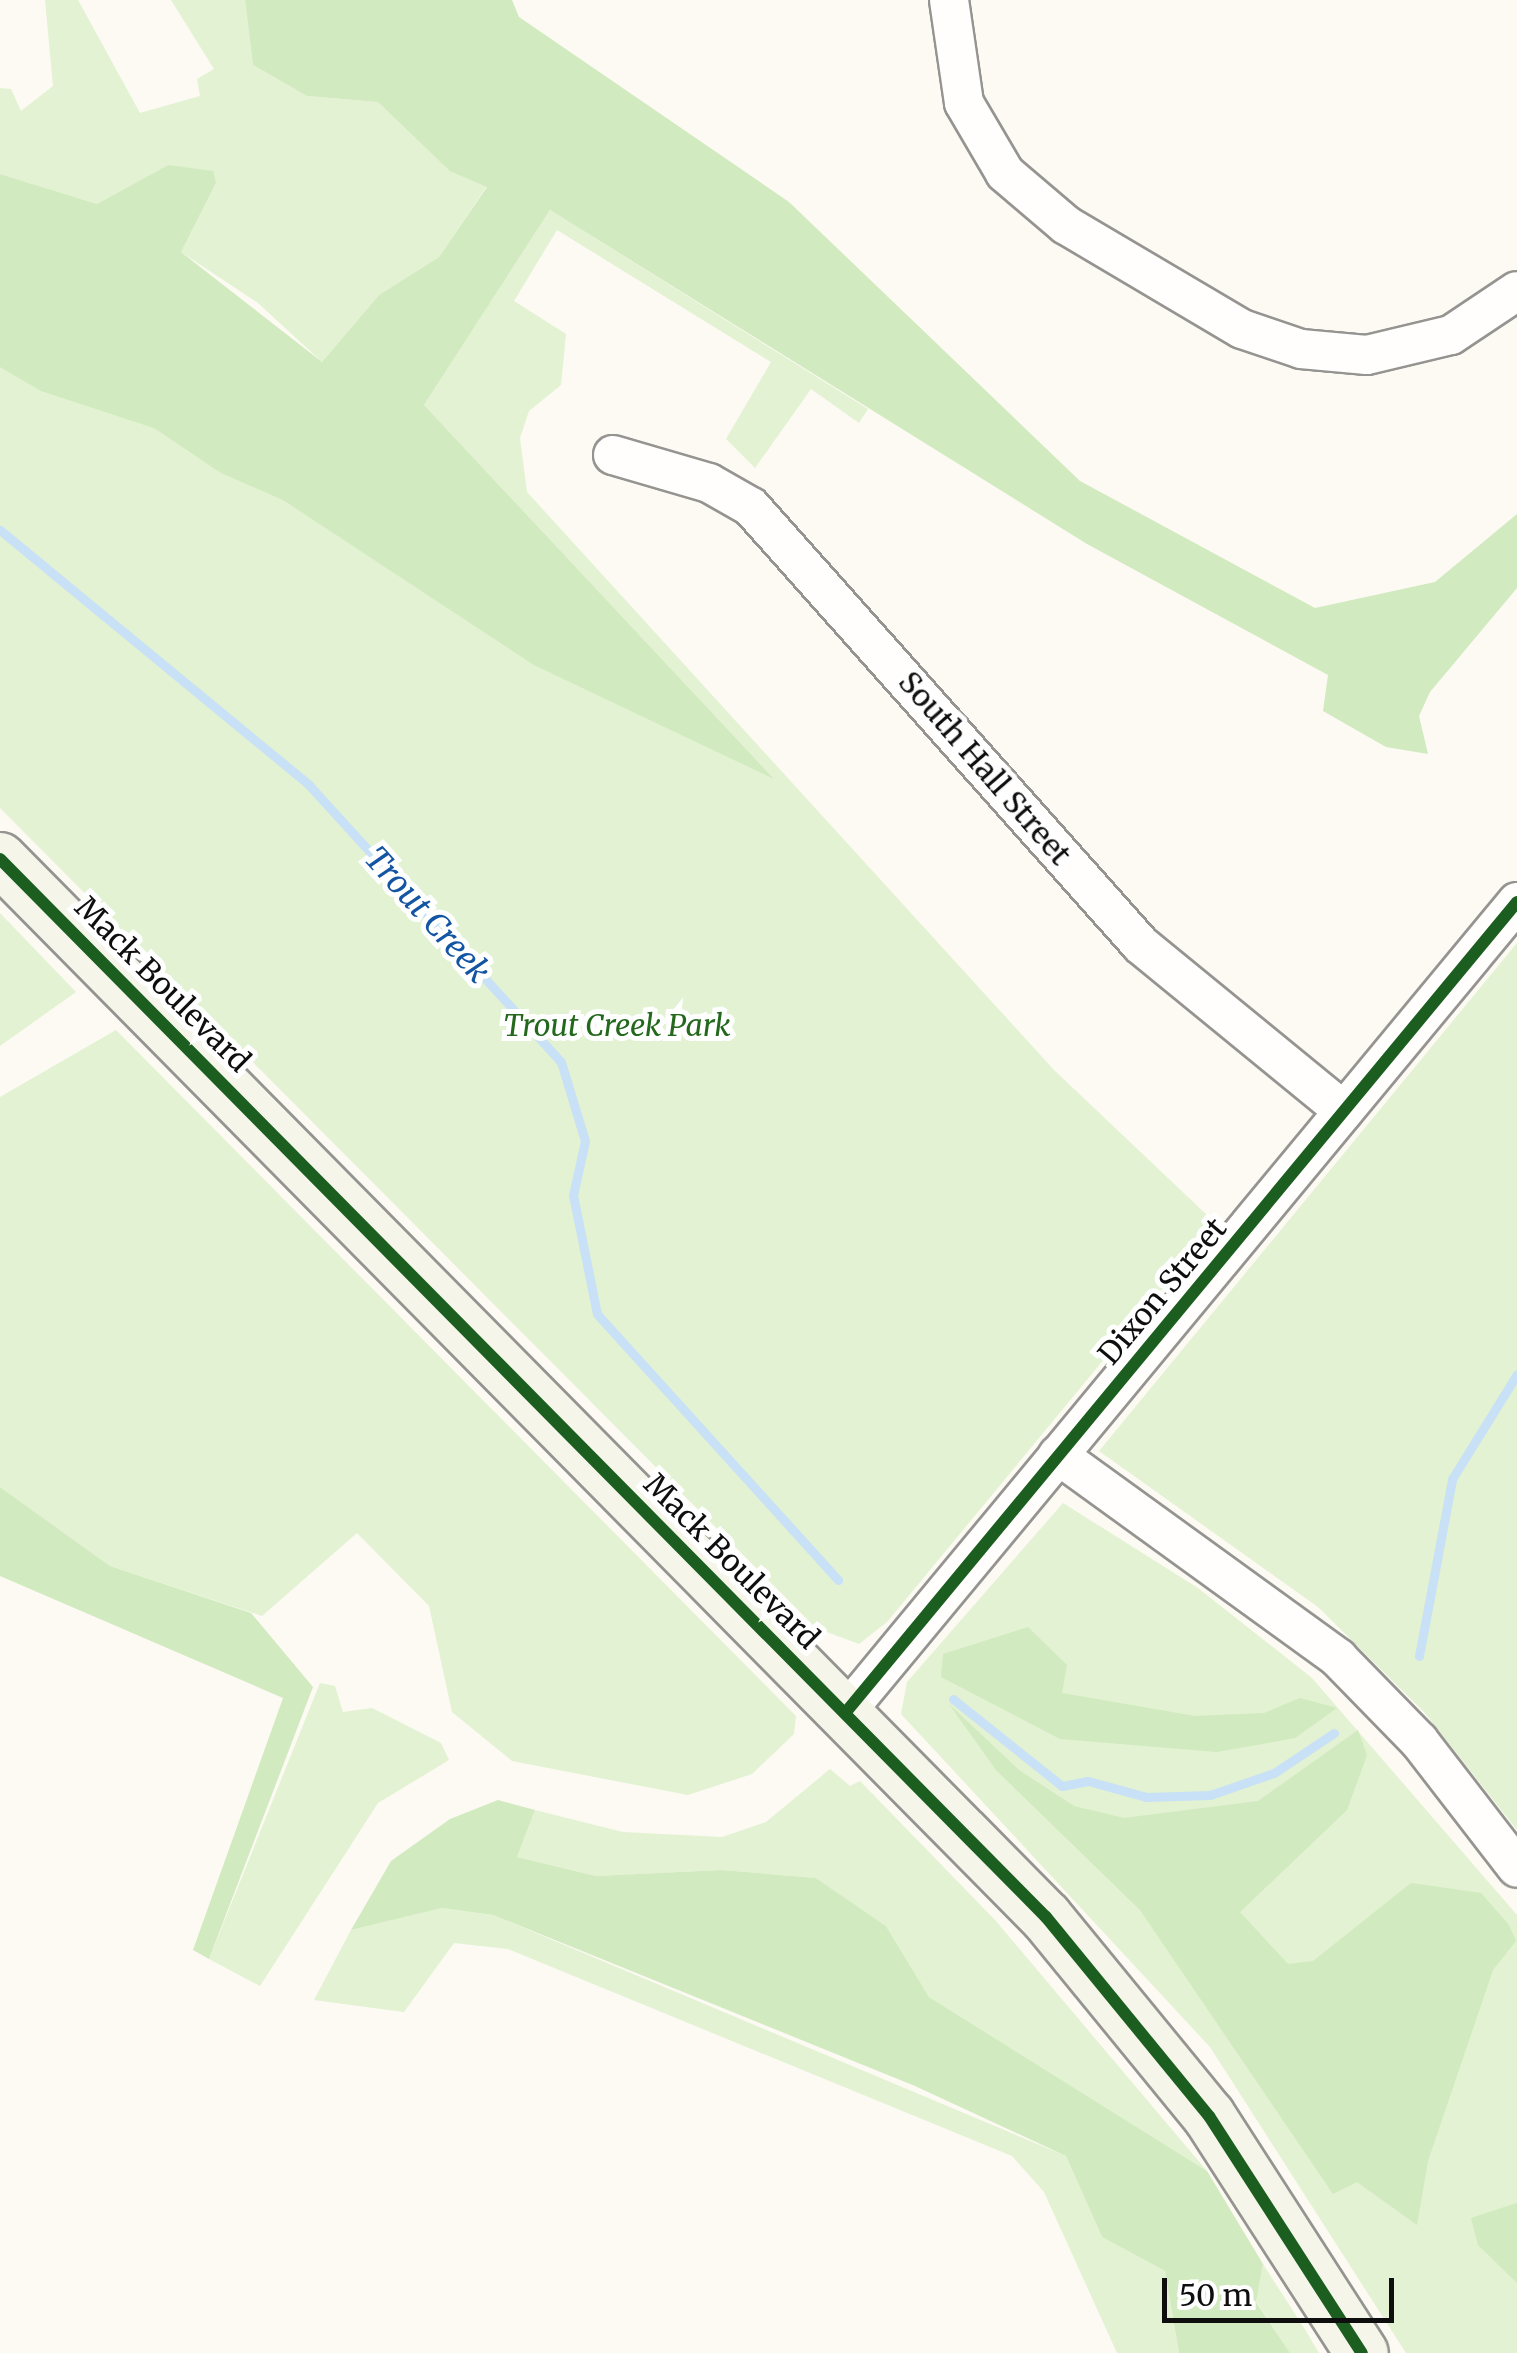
<!DOCTYPE html>
<style>
body{margin:0}
#map{position:relative;width:1517px;height:2353px;overflow:hidden;background:#fcfaf2;font-family:Merriweather,serif}
div>[style]{position:absolute}
.green>*{inset:0;background:#e2f2d2}
.forest>*{inset:0;background:#d1eabf}
.stream>*{height:9px;margin:-4.5px;padding:0 4.5px;transform-origin:4.5px;border-radius:4.5px;background:#c8e1f6}
.roads{filter:drop-shadow(2px 0 #959491) drop-shadow(-2px 0 #959491) drop-shadow(0 2px #959491) drop-shadow(0 -2px #959491)}
.minor>*{height:38px;margin:-19px;padding:0 19px;transform-origin:19px;border-radius:19px;background:#fffefd}
.secondary>*{height:52px;margin:-26px;padding:0 26px;transform-origin:26px;border-radius:26px;background:#f5f5ea}
.cycleway>*{height:12px;margin:-6px;padding:0 6px;transform-origin:6px;border-radius:6px;background:#1b5e20}
span{translate:-50% -50%;white-space:nowrap;text-align:center;line-height:1.15;-webkit-text-stroke:10px #fff;paint-order:stroke}
.street-label{font-size:30px;color:#0e0e0e}
.park-label{font-size:30px;color:#23681c;font-style:italic}
.water-label{font-size:32px;color:#1354a3;font-style:italic}
.scale{position:absolute;left:1162px;top:2278px;width:232px;height:45px;box-sizing:border-box;border:5px solid #0e0e0e;border-top:0;padding-left:12px;font-size:30px;line-height:35px;white-space:nowrap;color:#0e0e0e;-webkit-text-stroke:8px #fff;paint-order:stroke}
</style>
<div id="map">
<div class="green">
<i style="clip-path:polygon(45px 0,78px 0,140px 113px,200px 96px,197px 79px,214px 69px,171px 0,245px 0,253px 65px,307px 96px,378px 102px,450px 170px,487px 186px,439px 257px,379px 295px,322px 362px,258px 303px,181px 252px,216px 183px,168px 165px,97px 204px,0 174px,0 88px,11px 89px,21px 111px,53px 86px)"></i>
<i style="clip-path:polygon(550px 210px,868px 409px,859px 423px,811px 389px,755px 468px,726px 439px,771px 362px,557px 230px,514px 301px,566px 334px,561px 385px,529px 411px,520px 438px,527px 492px,1054px 1070px,1208px 1216px,1210px 1231px,887px 1622px,859px 1644px,816px 1628px,0 808px,0 335px,771px 776px,424px 405px)"></i>
<i style="clip-path:polygon(0 913px,76px 992px,0 1046px)"></i>
<i style="clip-path:polygon(1517px 943px,1517px 1830px,1424px 1712px,1318px 1607px,1099px 1451px)"></i>
<i style="clip-path:polygon(116px 1030px,796px 1716px,794px 1734px,752px 1774px,688px 1795px,512px 1761px,452px 1712px,429px 1606px,357px 1533px,262px 1616px,110px 1566px,0 1487px,0 1097px)"></i>
<i style="clip-path:polygon(1063px 1503px,1198px 1588px,1312px 1678px,1517px 1915px,1517px 2353px,1406px 2353px,1210px 2047px,901px 1714px,907px 1682px)"></i>
<i style="clip-path:polygon(320px 1683px,335px 1686px,343px 1712px,372px 1708px,441px 1743px,449px 1760px,378px 1803px,260px 1986px,209px 1959px)"></i>
<i style="clip-path:polygon(830px 1769px,850px 1786px,860px 1781px,995px 1920px,1207px 2171px,929px 1997px,886px 1926px,816px 1878px,721px 1870px,596px 1876px,517px 1857px,535px 1810px,623px 1832px,722px 1837px,766px 1822px)"></i>
<i style="clip-path:polygon(442px 1908px,493px 1915px,1066px 2156px,1102px 2237px,1165px 2271px,1179px 2353px,1117px 2353px,1044px 2192px,1012px 2156px,508px 1949px,454px 1943px,404px 2012px,314px 2000px,351px 1930px)"></i>
<i style="clip-path:polygon(1263px 2264px,1306px 2331px,1319px 2353px,1290px 2353px,1256px 2301px)"></i>
</div>
<div class="forest">
<i style="clip-path:polygon(245px 0,512px 0,519px 17px,789px 202px,1080px 481px,1315px 608px,1435px 582px,1517px 514px,1517px 588px,1430px 692px,1419px 716px,1428px 754px,1386px 747px,1323px 711px,1328px 675px,1087px 544px,550px 210px,424px 405px,774px 779px,534px 665px,283px 500px,221px 473px,154px 428px,41px 391px,0 367px,0 174px,97px 204px,168px 165px,213px 171px,216px 183px,181px 252px,322px 362px,379px 295px,439px 257px,487px 187px,450px 171px,378px 102px,307px 96px,253px 65px)"></i>
<i style="clip-path:polygon(0 1487px,110px 1566px,251px 1613px,313px 1687px,209px 1959px,193px 1950px,283px 1698px,0 1576px)"></i>
<i style="clip-path:polygon(1028px 1627px,1067px 1665px,1062px 1693px,1195px 1716px,1264px 1713px,1300px 1698px,1337px 1708px,1295px 1738px,1217px 1752px,1060px 1739px,941px 1677px,943px 1654px)"></i>
<i style="clip-path:polygon(949px 1704px,1019px 1770px,1074px 1806px,1124px 1818px,1258px 1801px,1358px 1730px,1367px 1755px,1347px 1810px,1240px 1912px,1288px 1964px,1313px 1961px,1411px 1883px,1481px 1893px,1509px 1925px,1516px 1941px,1493px 1970px,1428px 2161px,1417px 2225px,1357px 2182px,1333px 2194px,1140px 1910px,996px 1770px)"></i>
<i style="clip-path:polygon(498px 1800px,535px 1810px,517px 1857px,596px 1876px,721px 1870px,816px 1878px,886px 1926px,929px 1997px,1207px 2171px,1263px 2264px,1256px 2302px,1290px 2353px,1179px 2353px,1165px 2271px,1102px 2237px,1066px 2156px,915px 2086px,493px 1915px,442px 1908px,351px 1930px,391px 1861px,450px 1819px)"></i>
<i style="clip-path:polygon(1517px 2203px,1517px 2283px,1478px 2245px,1471px 2218px)"></i>
</div>
<div class="stream">
<i style="left:0;top:530px;width:401px;rotate:39.5deg"></i>
<i style="left:309px;top:785px;width:374px;rotate:47.7deg"></i>
<i style="left:561px;top:1062px;width:83px;rotate:73.1deg"></i>
<i style="left:585px;top:1141px;width:55px;rotate:102.5deg"></i>
<i style="left:573px;top:1195px;width:121px;rotate:78.6deg"></i>
<i style="left:597px;top:1314px;width:359px;rotate:47.8deg"></i>
<i style="left:1419px;top:1656px;width:180px;rotate:-79.4deg"></i>
<i style="left:1452px;top:1479px;width:123px;rotate:-58.2deg"></i>
<i style="left:953px;top:1699px;width:139px;rotate:38.6deg"></i>
<i style="left:1062px;top:1786px;width:26px;rotate:-11deg"></i>
<i style="left:1088px;top:1781px;width:60px;rotate:15.4deg"></i>
<i style="left:1146px;top:1797px;width:64px;rotate:-1.8deg"></i>
<i style="left:1210px;top:1795px;width:68px;rotate:-19deg"></i>
<i style="left:1274px;top:1773px;width:72px;rotate:-33.7deg"></i>
</div>
<div class="roads">
<div class="minor">
<i style="left:949px;top:0;width:104px;rotate:81.7deg"></i>
<i style="left:964px;top:103px;width:81px;rotate:59.6deg"></i>
<i style="left:1005px;top:173px;width:80px;rotate:40.4deg"></i>
<i style="left:1066px;top:225px;width:204px;rotate:30.6deg"></i>
<i style="left:1242px;top:329px;width:62px;rotate:18.7deg"></i>
<i style="left:1301px;top:349px;width:66px;rotate:5.2deg"></i>
<i style="left:1367px;top:355px;width:86px;rotate:-13.4deg"></i>
<i style="left:1451px;top:335px;width:79px;rotate:-33.7deg"></i>
<i style="left:613px;top:455px;width:100px;rotate:16.3deg"></i>
<i style="left:709px;top:483px;width:48px;rotate:29.7deg"></i>
<i style="left:751px;top:507px;width:586px;rotate:48.32deg"></i>
<i style="left:1141px;top:945px;width:262px;rotate:39.3deg"></i>
<i style="left:1058px;top:1455px;width:346px;rotate:35.9deg"></i>
<i style="left:1338px;top:1658px;width:116px;rotate:45.7deg"></i>
<i style="left:1419px;top:1741px;width:160px;rotate:52.3deg"></i>
<i style="left:846px;top:1712px;width:1052px;rotate:-50.36deg"></i>
</div>
<div class="secondary">
<i style="left:0;top:859px;width:1488px;rotate:45.33deg"></i>
<i style="left:1046px;top:1917px;width:257px;rotate:50.7deg"></i>
<i style="left:1209px;top:2116px;width:282px;rotate:57.2deg"></i>
</div>
</div>
<div class="cycleway">
<i style="left:0;top:859px;width:1488px;rotate:45.33deg"></i>
<i style="left:1046px;top:1917px;width:257px;rotate:50.7deg"></i>
<i style="left:1209px;top:2116px;width:282px;rotate:57.2deg"></i>
<i style="left:846px;top:1712px;width:1052px;rotate:-50.36deg"></i>
</div>
<div class="street-label">
<span style="left:985px;top:768px;rotate:49deg">South Hall Street</span>
<span style="left:163px;top:984px;rotate:45deg">Mack Boulevard</span>
<span style="left:1162px;top:1291px;rotate:-50deg">Dixon Street</span>
<span style="left:732px;top:1561px;rotate:45deg">Mack Boulevard</span>
</div>
<div class="park-label">
<span style="left:617px;top:1025px">Trout Creek Park</span>
</div>
<div class="water-label">
<span style="left:427px;top:915px;rotate:48deg">Trout Creek</span>
</div>
<div class="scale">50 m</div>
</div>
